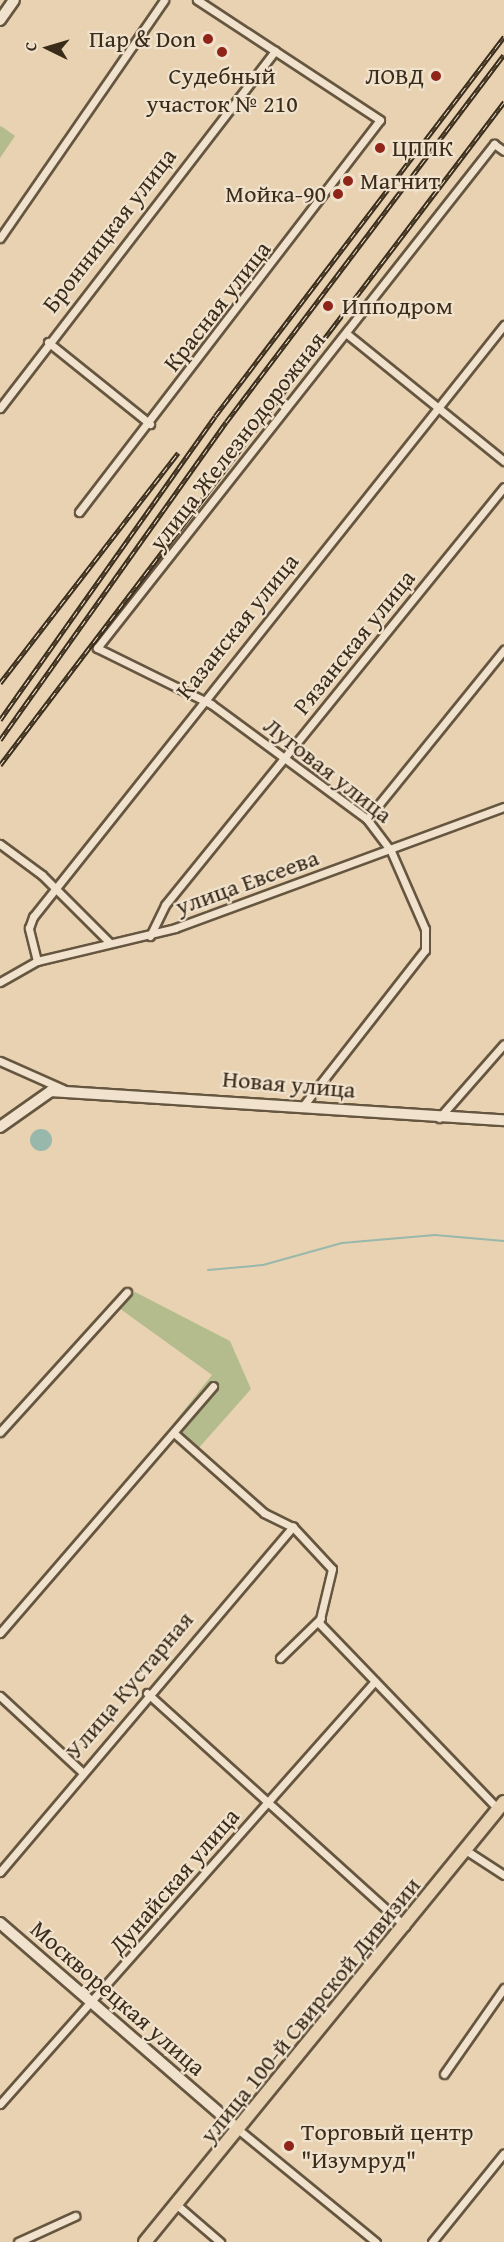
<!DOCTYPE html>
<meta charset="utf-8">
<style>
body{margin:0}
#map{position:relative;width:504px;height:2242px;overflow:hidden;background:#e8d2b1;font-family:"Gentium Book Plus",serif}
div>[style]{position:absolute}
.green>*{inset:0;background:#b4bc8d}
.water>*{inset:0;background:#97b8ab}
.round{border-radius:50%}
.stream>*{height:2px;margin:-1px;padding:0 1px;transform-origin:1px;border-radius:1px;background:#97b8ab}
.roads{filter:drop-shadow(2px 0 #665640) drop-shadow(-2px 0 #665640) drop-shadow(0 2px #665640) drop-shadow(0 -2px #665640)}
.street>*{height:7px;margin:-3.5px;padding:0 3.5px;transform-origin:3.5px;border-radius:3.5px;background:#f0e2cc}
.secondary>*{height:10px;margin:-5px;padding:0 5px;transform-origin:5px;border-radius:5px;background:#f0e2cc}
.primary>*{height:12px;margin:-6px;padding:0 6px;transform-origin:6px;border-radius:6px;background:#e8d2b1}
.rail>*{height:4.5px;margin-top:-2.25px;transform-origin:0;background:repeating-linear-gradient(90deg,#f0e2cc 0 7px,#3a2c1b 0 14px);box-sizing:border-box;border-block:2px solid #3a2c1b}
.dots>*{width:16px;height:16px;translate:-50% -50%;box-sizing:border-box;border:3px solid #f0e2cc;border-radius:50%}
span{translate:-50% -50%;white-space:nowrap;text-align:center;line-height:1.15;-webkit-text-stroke:4.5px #f0e2cc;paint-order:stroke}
.poi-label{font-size:24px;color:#3a2c1b}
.right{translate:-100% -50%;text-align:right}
.left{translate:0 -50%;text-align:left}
.street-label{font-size:24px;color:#3a2c1b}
.north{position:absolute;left:18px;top:18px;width:60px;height:60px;-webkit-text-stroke:4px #f0e2cc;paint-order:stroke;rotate:275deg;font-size:16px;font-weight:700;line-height:24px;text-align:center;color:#3a2c1b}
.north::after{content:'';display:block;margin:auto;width:21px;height:27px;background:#3a2c1b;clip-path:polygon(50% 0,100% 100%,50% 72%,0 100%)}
</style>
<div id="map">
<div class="green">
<i style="clip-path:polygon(1px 126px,15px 136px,0 158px,0 127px)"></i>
<i style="clip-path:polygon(135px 1292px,230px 1341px,251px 1389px,197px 1450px,173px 1424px,212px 1375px,119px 1308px)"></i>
</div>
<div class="water">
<i class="round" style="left:30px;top:1129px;width:22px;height:22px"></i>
</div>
<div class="stream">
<i style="left:208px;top:1270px;width:55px;rotate:-5.2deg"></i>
<i style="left:263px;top:1265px;width:82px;rotate:-15.6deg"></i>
<i style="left:342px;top:1243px;width:93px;rotate:-4.9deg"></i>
<i style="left:435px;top:1235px;width:69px;rotate:5deg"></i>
</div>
<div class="roads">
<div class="street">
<i style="left:0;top:238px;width:289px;rotate:-55.4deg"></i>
<i style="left:347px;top:334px;width:202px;rotate:39deg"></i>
<i style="left:48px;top:342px;width:131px;rotate:38.8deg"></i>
<i style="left:0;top:408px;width:451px;rotate:-52.4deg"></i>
<i style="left:79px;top:512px;width:494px;rotate:-52.5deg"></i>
<i style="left:380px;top:120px;width:219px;rotate:-146.7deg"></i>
<i style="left:367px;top:819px;width:218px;rotate:-51deg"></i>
<i style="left:0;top:844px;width:52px;rotate:36.4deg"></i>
<i style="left:42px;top:875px;width:96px;rotate:45deg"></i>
<i style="left:150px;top:936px;width:34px;rotate:-64deg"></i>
<i style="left:165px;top:905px;width:538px;rotate:-50.96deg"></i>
<i style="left:37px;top:961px;width:34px;rotate:-104deg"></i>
<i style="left:29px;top:928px;width:12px;rotate:-70deg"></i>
<i style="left:33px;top:917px;width:757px;rotate:-51.49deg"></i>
<i style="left:0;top:982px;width:43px;rotate:-29.6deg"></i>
<i style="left:37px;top:961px;width:142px;rotate:-13.4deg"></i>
<i style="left:175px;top:928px;width:351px;rotate:-20.2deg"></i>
<i style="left:0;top:1061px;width:69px;rotate:24deg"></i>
<i style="left:303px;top:1106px;width:198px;rotate:-52deg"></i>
<i style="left:425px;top:950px;width:21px;rotate:-90deg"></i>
<i style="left:425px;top:929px;width:85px;rotate:-113.6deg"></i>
<i style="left:391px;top:851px;width:40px;rotate:-127deg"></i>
<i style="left:367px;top:819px;width:194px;rotate:-143.6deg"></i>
<i style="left:211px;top:704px;width:127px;rotate:-153.8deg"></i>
<i style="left:97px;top:648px;width:642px;rotate:-51.77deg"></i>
<i style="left:494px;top:144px;width:12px;rotate:35deg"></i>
<i style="left:439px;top:1118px;width:98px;rotate:-48.7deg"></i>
<i style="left:0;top:1432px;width:189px;rotate:-47.8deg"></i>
<i style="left:174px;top:1433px;width:120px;rotate:41.6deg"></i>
<i style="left:264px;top:1513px;width:32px;rotate:26deg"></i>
<i style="left:293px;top:1527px;width:57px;rotate:47.1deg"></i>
<i style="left:332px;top:1569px;width:56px;rotate:103.5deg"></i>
<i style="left:319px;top:1623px;width:258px;rotate:46.1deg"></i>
<i style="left:0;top:1633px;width:326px;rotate:-49.2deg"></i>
<i style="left:280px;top:1658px;width:57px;rotate:-44.3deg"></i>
<i style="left:147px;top:1693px;width:348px;rotate:42.1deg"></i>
<i style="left:0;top:1696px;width:110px;rotate:42.8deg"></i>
<i style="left:467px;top:1851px;width:44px;rotate:33deg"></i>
<i style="left:0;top:1872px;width:453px;rotate:-49.7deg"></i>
<i style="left:444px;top:2074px;width:105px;rotate:-55.1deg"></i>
<i style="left:0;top:2104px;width:565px;rotate:-48.44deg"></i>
<i style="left:239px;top:2130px;width:177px;rotate:39.3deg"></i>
<i style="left:177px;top:2205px;width:57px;rotate:40.7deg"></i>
<i style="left:18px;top:2242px;width:63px;rotate:-24.5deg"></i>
<i style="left:432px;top:2242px;width:114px;rotate:-51deg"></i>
</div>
<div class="secondary">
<i style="left:0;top:20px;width:24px;rotate:-55deg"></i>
<i style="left:0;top:1127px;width:62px;rotate:-35.2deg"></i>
<i style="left:51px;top:1091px;width:454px;rotate:3.7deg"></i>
<i style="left:0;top:1923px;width:316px;rotate:40.9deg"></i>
</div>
<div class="primary">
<i style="left:145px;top:2242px;width:568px;rotate:-50.79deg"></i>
</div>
</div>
<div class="rail">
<i style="left:0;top:683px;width:291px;rotate:-52.3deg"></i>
<i style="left:0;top:720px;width:372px;rotate:-54.7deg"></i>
<i style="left:215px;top:416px;width:477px;rotate:-52.7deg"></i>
<i style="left:0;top:740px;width:390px;rotate:-54.6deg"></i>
<i style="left:226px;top:422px;width:460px;rotate:-52.9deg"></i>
<i style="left:0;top:765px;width:833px;rotate:-52.76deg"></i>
</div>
<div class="dots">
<i style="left:208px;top:39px;background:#8f2418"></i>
<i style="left:222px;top:52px;background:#8f2418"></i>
<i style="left:436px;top:76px;background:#8f2418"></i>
<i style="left:380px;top:148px;background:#8f2418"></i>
<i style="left:348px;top:181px;background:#8f2418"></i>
<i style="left:338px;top:194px;background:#8f2418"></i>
<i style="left:328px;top:306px;background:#8f2418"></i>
<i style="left:289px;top:2146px;background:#8f2418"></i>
</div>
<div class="poi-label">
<span class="right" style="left:196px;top:39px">Пар &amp; Don</span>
<span style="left:222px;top:90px">Судебный<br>участок № 210</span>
<span class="right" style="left:424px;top:76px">ЛОВД</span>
<span class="left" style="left:392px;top:148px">ЦППК</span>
<span class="left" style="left:360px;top:181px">Магнит</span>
<span class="right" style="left:326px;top:194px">Мойка-90</span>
<span class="left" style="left:342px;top:306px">Ипподром</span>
<span class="left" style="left:301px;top:2146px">Торговый центр<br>"Изумруд"</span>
</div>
<div class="street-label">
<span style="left:109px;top:230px;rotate:-52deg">Бронницкая улица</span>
<span style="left:217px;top:306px;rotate:-52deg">Красная улица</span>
<span style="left:237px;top:441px;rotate:-52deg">улица Железнодорожная</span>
<span style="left:237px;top:626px;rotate:-51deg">Казанская улица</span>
<span style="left:354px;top:642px;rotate:-51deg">Рязанская улица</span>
<span style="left:328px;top:770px;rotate:38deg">Луговая улица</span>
<span style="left:247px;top:882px;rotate:-20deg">улица Евсеева</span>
<span style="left:289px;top:1084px;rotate:5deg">Новая улица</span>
<span style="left:129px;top:1685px;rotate:-50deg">Улица Кустарная</span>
<span style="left:174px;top:1881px;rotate:-49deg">Дунайская улица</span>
<span style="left:118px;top:1998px;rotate:41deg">Москворецкая улица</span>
<span style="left:310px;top:2010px;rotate:-51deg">улица 100-й Свирской Дивизии</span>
</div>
<div class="north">С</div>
</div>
